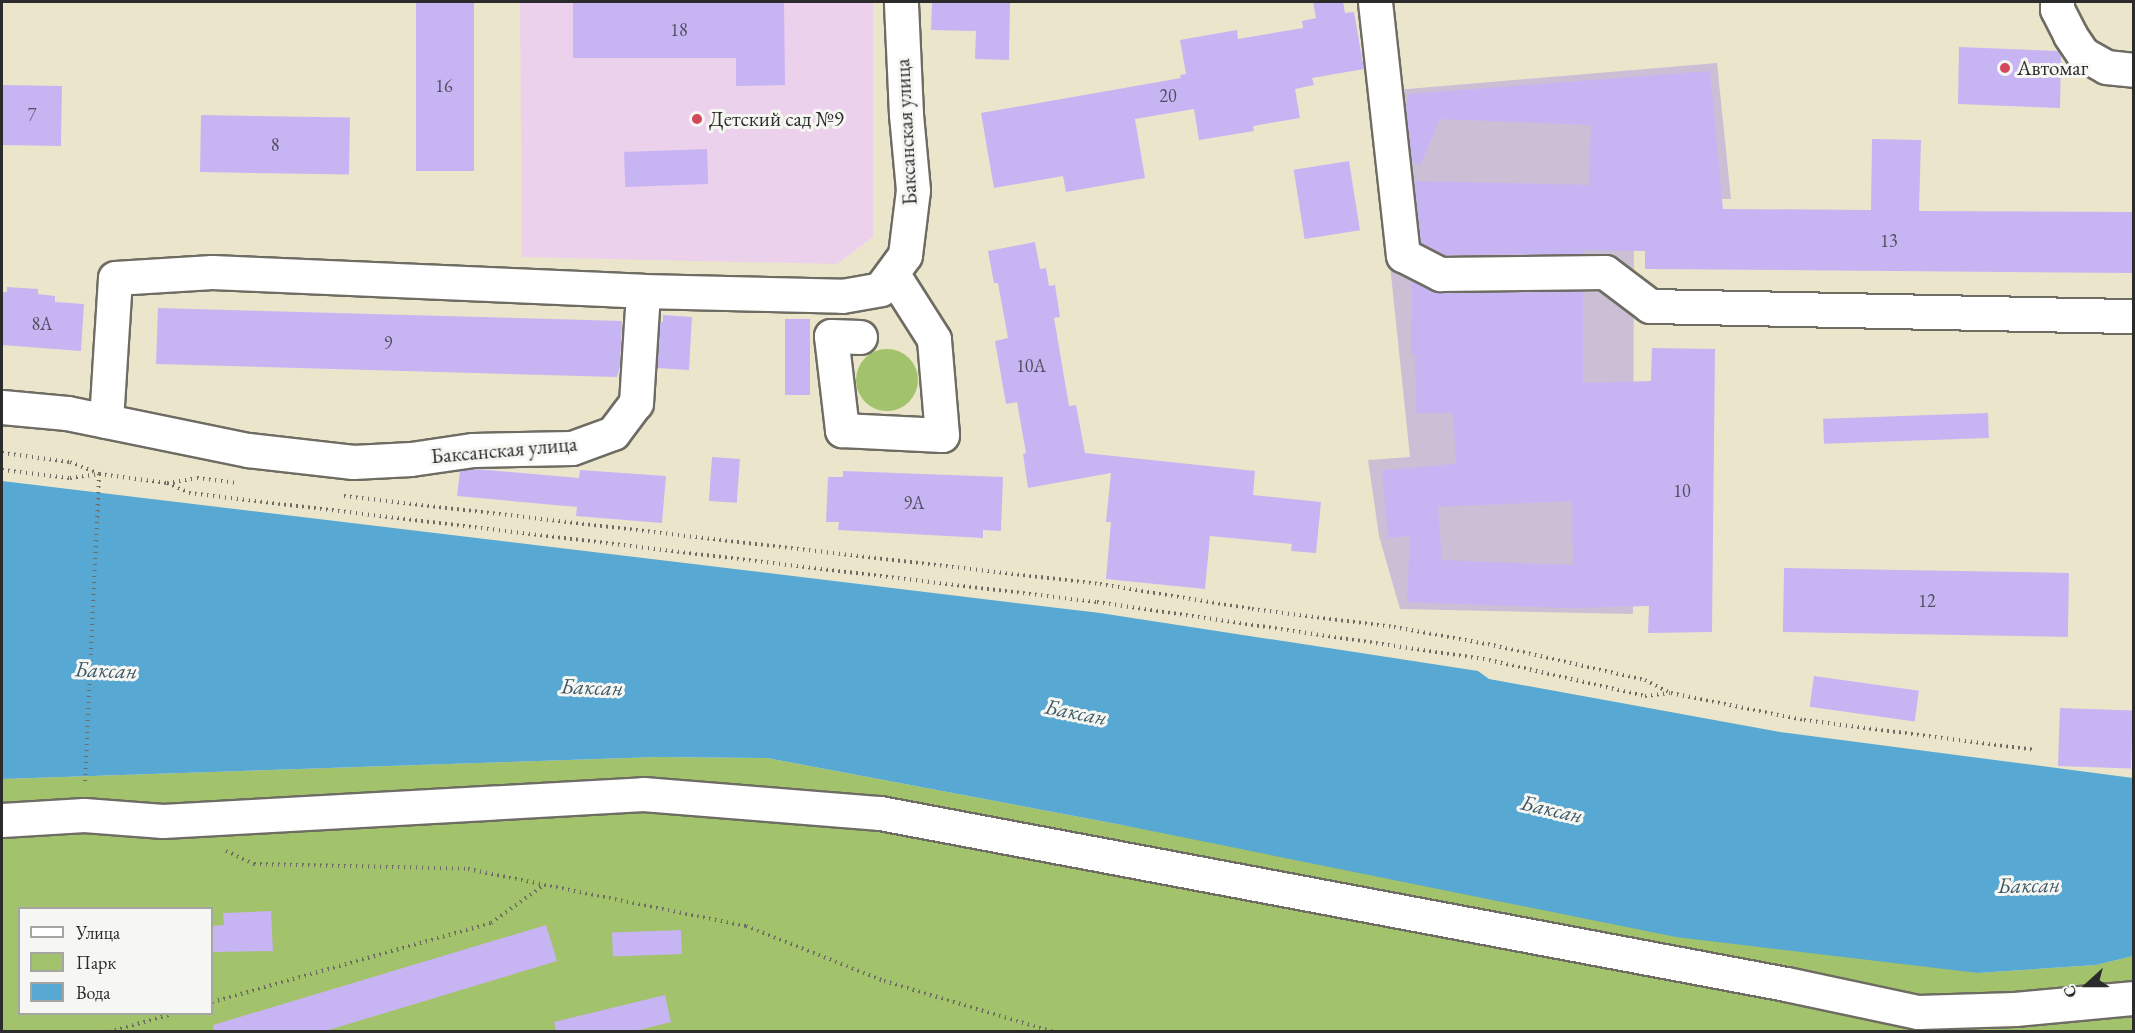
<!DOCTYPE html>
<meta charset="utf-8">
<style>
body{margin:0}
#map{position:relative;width:2135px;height:1033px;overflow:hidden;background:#ebe6cb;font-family:"EB Garamond",serif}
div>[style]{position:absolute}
.built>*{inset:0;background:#ebd1ec}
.industrial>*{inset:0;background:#cbbfd6}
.green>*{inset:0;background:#a2c26b}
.round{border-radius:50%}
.water>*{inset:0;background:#57a8d2}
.building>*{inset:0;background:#c7b4f3;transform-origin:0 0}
.path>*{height:4px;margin-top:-2px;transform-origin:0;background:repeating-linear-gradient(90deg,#6e6c63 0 1.5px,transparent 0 6px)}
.roads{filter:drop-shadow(2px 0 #6e6c63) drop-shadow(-2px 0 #6e6c63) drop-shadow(0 2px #6e6c63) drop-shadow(0 -2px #6e6c63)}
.minor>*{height:33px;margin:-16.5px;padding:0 16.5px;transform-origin:16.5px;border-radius:16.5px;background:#fff}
.dots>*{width:16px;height:16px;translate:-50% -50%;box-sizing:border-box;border:3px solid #f6f6f2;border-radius:50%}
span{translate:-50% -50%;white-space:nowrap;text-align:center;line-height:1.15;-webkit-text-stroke:6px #f6f6f2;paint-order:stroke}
.number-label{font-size:18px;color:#524d5d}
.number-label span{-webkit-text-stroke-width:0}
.poi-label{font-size:21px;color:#2b2b2b}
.left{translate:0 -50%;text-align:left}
.street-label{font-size:21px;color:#2b2b2b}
.water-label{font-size:22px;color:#3a5765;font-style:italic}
.frame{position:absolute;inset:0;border:3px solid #2b2b2b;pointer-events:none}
.legend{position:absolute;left:18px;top:907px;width:195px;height:108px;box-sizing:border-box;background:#f6f6f2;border:2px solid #a5a5a2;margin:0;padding:8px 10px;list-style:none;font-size:18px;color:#2b2b2b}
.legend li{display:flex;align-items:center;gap:12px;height:30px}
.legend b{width:30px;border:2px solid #a5a5a2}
.north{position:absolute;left:2057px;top:955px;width:60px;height:60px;-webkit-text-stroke:4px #f6f6f2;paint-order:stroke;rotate:249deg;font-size:16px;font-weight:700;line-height:24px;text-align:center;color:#2b2b2b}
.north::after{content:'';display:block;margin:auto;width:21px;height:27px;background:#2b2b2b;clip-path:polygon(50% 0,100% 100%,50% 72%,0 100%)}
</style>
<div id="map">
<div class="built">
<i style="clip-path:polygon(520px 2px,873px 2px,873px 237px,837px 264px,522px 257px)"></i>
</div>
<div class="industrial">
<i style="clip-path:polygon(1717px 63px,1731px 199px,1634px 199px,1633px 614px,1400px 609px,1379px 536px,1368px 460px,1410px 457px,1372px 92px)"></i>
</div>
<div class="green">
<i class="round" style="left:856px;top:349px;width:62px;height:62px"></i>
<i style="clip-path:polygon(evenodd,657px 757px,767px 758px,1122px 825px,1978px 973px,2096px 965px,2133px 956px,2133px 1031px,2px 1031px,2px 779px,657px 757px,20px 908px,212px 908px,212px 1014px,20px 1014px,20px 908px)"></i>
</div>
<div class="water">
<i style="clip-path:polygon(2px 481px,1100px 613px,1478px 671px,1489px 679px,1780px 732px,2133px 778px,2133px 956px,2096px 965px,1978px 973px,1676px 937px,1122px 825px,767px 758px,657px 757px,2px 779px)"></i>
</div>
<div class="building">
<i style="left:416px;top:2px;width:58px;height:169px"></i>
<i style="clip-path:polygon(573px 2px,784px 2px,785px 85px,736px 86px,736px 58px,573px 58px)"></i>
<i style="clip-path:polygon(932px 2px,1010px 2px,1009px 60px,975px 59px,976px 31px,931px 30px)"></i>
<i style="clip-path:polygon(1313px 2px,1343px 2px,1345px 13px,1354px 12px,1364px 69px,1312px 78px,1314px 85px,1295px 89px,1300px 118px,1253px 126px,1254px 131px,1199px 140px,1194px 109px,1135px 119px,1145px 178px,1066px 192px,1063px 176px,994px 188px,981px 113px,1181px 78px,1180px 75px,1186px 74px,1180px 40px,1237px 30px,1238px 39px,1303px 28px,1302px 21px,1316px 18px)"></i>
<i style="clip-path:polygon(1959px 47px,2058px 51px,2061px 56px,2060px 108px,1958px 104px)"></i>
<i style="clip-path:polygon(1710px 71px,1723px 209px,1871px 210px,1872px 139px,1921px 140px,1919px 211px,2133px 212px,2133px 273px,1645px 269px,1645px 251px,1583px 250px,1583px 254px,1444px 255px,1421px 243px,1414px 181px,1589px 185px,1591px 125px,1440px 119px,1420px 165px,1411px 161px,1406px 111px,1408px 94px)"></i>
<i style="left:2px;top:85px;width:60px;height:60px;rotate:1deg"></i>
<i style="left:201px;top:115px;width:149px;height:57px;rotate:1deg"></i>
<i style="left:707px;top:149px;width:35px;height:83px;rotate:88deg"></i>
<i style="left:1349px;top:161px;width:70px;height:56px;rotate:81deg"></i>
<i style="clip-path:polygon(1035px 242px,1040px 269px,1046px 268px,1049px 286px,1055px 285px,1060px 317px,1054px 318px,1069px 406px,1076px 405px,1085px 453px,1255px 471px,1253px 495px,1321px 502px,1316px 553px,1291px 551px,1292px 544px,1210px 536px,1205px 589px,1106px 579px,1111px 522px,1106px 522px,1111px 473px,1028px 488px,1023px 454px,1026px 453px,1017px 402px,1006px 404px,995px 341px,1008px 338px,998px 283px,994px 283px,988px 251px)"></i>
<i style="clip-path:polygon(evenodd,1412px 281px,1440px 293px,1583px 291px,1583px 383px,1651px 381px,1652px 348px,1715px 349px,1712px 632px,1648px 633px,1649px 606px,1565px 608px,1407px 602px,1410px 536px,1388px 538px,1382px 470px,1456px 464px,1453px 413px,1416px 413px,1415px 354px,1411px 354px,1412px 281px,1572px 501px,1573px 565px,1442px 560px,1438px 507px,1572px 501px)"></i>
<i style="clip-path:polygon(7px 287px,38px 289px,38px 294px,55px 296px,55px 302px,84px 304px,81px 351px,2px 345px,2px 292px,7px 292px)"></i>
<i style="clip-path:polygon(158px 308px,622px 321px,620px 366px,617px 377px,156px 364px)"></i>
<i style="clip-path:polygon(663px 315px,692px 317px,689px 370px,657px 368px,660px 322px,663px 322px)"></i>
<i style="left:785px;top:319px;width:25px;height:76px"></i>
<i style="left:1988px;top:413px;width:25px;height:165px;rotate:88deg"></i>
<i style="left:712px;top:457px;width:28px;height:44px;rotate:4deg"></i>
<i style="clip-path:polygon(477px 469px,579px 478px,580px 470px,666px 476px,662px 523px,576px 516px,577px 507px,457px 496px,460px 471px)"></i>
<i style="clip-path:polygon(843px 471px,1003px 477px,1001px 531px,983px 530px,983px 538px,838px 530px,839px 522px,826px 522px,828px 477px,843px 477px)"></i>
<i style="left:1784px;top:568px;width:285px;height:64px;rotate:1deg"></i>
<i style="left:1814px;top:676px;width:106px;height:31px;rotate:8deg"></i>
<i style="left:2060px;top:708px;width:73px;height:58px;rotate:2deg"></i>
<i style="clip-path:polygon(271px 911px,273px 951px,212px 952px,212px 926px,224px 925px,223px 913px)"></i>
<i style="clip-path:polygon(546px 925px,557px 961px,322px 1032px,214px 1032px,213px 1025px)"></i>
<i style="left:681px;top:930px;width:24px;height:69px;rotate:88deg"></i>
<i style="clip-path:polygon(665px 995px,671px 1022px,631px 1032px,556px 1032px,554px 1022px)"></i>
</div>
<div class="path">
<i style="left:2px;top:453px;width:69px;rotate:7.5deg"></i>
<i style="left:70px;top:462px;width:31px;rotate:22deg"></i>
<i style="left:99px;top:474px;width:309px;rotate:92.6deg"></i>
<i style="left:2px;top:470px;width:68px;rotate:6.7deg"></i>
<i style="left:70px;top:478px;width:29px;rotate:-8deg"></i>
<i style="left:99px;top:474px;width:69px;rotate:7.5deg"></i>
<i style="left:167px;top:483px;width:24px;rotate:24deg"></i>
<i style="left:189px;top:493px;width:915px;rotate:6.85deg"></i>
<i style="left:1097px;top:602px;width:396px;rotate:8.4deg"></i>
<i style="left:1489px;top:660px;width:160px;rotate:13deg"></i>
<i style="left:1645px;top:696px;width:25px;rotate:-7deg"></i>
<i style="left:167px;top:483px;width:30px;rotate:-9deg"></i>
<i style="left:197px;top:478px;width:38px;rotate:7deg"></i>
<i style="left:344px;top:496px;width:761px;rotate:6.64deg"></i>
<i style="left:1100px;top:584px;width:154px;rotate:9.3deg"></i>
<i style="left:1252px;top:609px;width:143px;rotate:7.2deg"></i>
<i style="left:1394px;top:627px;width:96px;rotate:10.3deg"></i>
<i style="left:1488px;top:644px;width:161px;rotate:12.9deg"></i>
<i style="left:1645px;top:680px;width:29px;rotate:27deg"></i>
<i style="left:1671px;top:693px;width:136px;rotate:11.5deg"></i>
<i style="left:1804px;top:720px;width:232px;rotate:7.4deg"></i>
<i style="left:226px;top:851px;width:31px;rotate:25deg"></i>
<i style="left:254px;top:864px;width:214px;rotate:1.3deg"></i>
<i style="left:468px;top:869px;width:284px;rotate:11.6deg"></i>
<i style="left:746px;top:926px;width:149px;rotate:21.7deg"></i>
<i style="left:884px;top:981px;width:177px;rotate:16.7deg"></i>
<i style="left:212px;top:1002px;width:290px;rotate:-15.8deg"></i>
<i style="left:491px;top:923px;width:65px;rotate:-35.6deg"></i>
<i style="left:109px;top:1032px;width:66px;rotate:-15.9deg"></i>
</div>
<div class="roads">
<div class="minor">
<i style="left:1375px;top:2px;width:255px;rotate:83.7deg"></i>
<i style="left:1403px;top:255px;width:42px;rotate:27.2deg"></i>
<i style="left:1440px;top:274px;width:165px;rotate:-0.7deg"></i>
<i style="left:1605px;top:272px;width:56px;rotate:37.1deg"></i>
<i style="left:1650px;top:306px;width:484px;rotate:1.2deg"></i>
<i style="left:2057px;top:2px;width:7px;rotate:90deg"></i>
<i style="left:2057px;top:9px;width:29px;rotate:63deg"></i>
<i style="left:2070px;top:35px;width:23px;rotate:56deg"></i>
<i style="left:2083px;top:54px;width:26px;rotate:29deg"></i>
<i style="left:2106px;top:67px;width:28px;rotate:6deg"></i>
<i style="left:860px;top:337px;width:29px;rotate:-178deg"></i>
<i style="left:831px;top:336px;width:95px;rotate:83.3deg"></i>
<i style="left:842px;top:430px;width:100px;rotate:2.9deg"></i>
<i style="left:942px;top:435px;width:96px;rotate:-94.8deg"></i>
<i style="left:934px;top:339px;width:78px;rotate:-122.5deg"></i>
<i style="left:2px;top:407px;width:65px;rotate:5.3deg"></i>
<i style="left:67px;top:413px;width:185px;rotate:11.6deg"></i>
<i style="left:248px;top:450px;width:106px;rotate:6.5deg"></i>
<i style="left:353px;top:462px;width:58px;rotate:-3deg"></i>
<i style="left:411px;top:459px;width:63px;rotate:-8.3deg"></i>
<i style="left:473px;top:450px;width:99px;rotate:-1.2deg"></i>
<i style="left:572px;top:448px;width:44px;rotate:-20.1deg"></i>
<i style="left:613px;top:433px;width:38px;rotate:-53deg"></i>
<i style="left:636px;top:403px;width:112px;rotate:-86.4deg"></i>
<i style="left:643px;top:291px;width:199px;rotate:1.4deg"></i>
<i style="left:842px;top:296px;width:39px;rotate:-10deg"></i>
<i style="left:880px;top:289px;width:42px;rotate:-53.7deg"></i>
<i style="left:905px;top:255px;width:65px;rotate:-83deg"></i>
<i style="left:913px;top:190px;width:76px;rotate:-95.3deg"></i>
<i style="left:906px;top:114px;width:112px;rotate:-92.6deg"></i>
<i style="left:106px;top:421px;width:143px;rotate:-86.4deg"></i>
<i style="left:115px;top:278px;width:97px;rotate:-3.5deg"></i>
<i style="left:212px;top:272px;width:431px;rotate:2.5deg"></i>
<i style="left:2px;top:820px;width:82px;rotate:-3.5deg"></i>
<i style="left:84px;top:815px;width:79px;rotate:4.3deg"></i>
<i style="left:163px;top:821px;width:481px;rotate:-3.2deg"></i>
<i style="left:643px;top:794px;width:238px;rotate:4.6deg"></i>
<i style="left:880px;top:813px;width:922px;rotate:10.69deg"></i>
<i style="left:1786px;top:984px;width:135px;rotate:12deg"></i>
<i style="left:1918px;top:1012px;width:97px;rotate:-1.8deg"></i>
<i style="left:2015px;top:1009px;width:120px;rotate:-5.3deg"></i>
</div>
</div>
<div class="dots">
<i style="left:2005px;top:68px;background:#d1495b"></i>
<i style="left:697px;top:119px;background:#d1495b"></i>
</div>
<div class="number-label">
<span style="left:679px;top:30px">18</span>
<span style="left:444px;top:86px">16</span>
<span style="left:1168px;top:96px">20</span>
<span style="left:32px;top:115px">7</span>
<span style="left:275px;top:145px">8</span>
<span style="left:1889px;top:241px">13</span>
<span style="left:42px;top:324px">8А</span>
<span style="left:388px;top:343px">9</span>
<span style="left:1031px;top:366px">10А</span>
<span style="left:1682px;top:491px">10</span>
<span style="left:914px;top:503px">9А</span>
<span style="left:1927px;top:601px">12</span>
</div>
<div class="poi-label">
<span class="left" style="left:2017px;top:68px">Автомаг</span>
<span class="left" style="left:709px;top:119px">Детский сад №9</span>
</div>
<div class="street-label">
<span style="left:906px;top:132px;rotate:-93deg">Баксанская улица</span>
<span style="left:504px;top:450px;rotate:-5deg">Баксанская улица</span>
</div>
<div class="water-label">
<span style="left:106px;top:670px;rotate:2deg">Баксан</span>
<span style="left:592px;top:687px;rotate:2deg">Баксан</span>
<span style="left:1076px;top:712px;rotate:11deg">Баксан</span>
<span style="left:1552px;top:809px;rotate:13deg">Баксан</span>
<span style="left:2029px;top:885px;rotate:-1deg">Баксан</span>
</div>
<div class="frame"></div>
<ul class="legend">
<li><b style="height:8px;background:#fff"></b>Улица</li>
<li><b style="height:16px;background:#a2c26b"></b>Парк</li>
<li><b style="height:16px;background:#57a8d2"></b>Вода</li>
</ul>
<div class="north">С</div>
</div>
